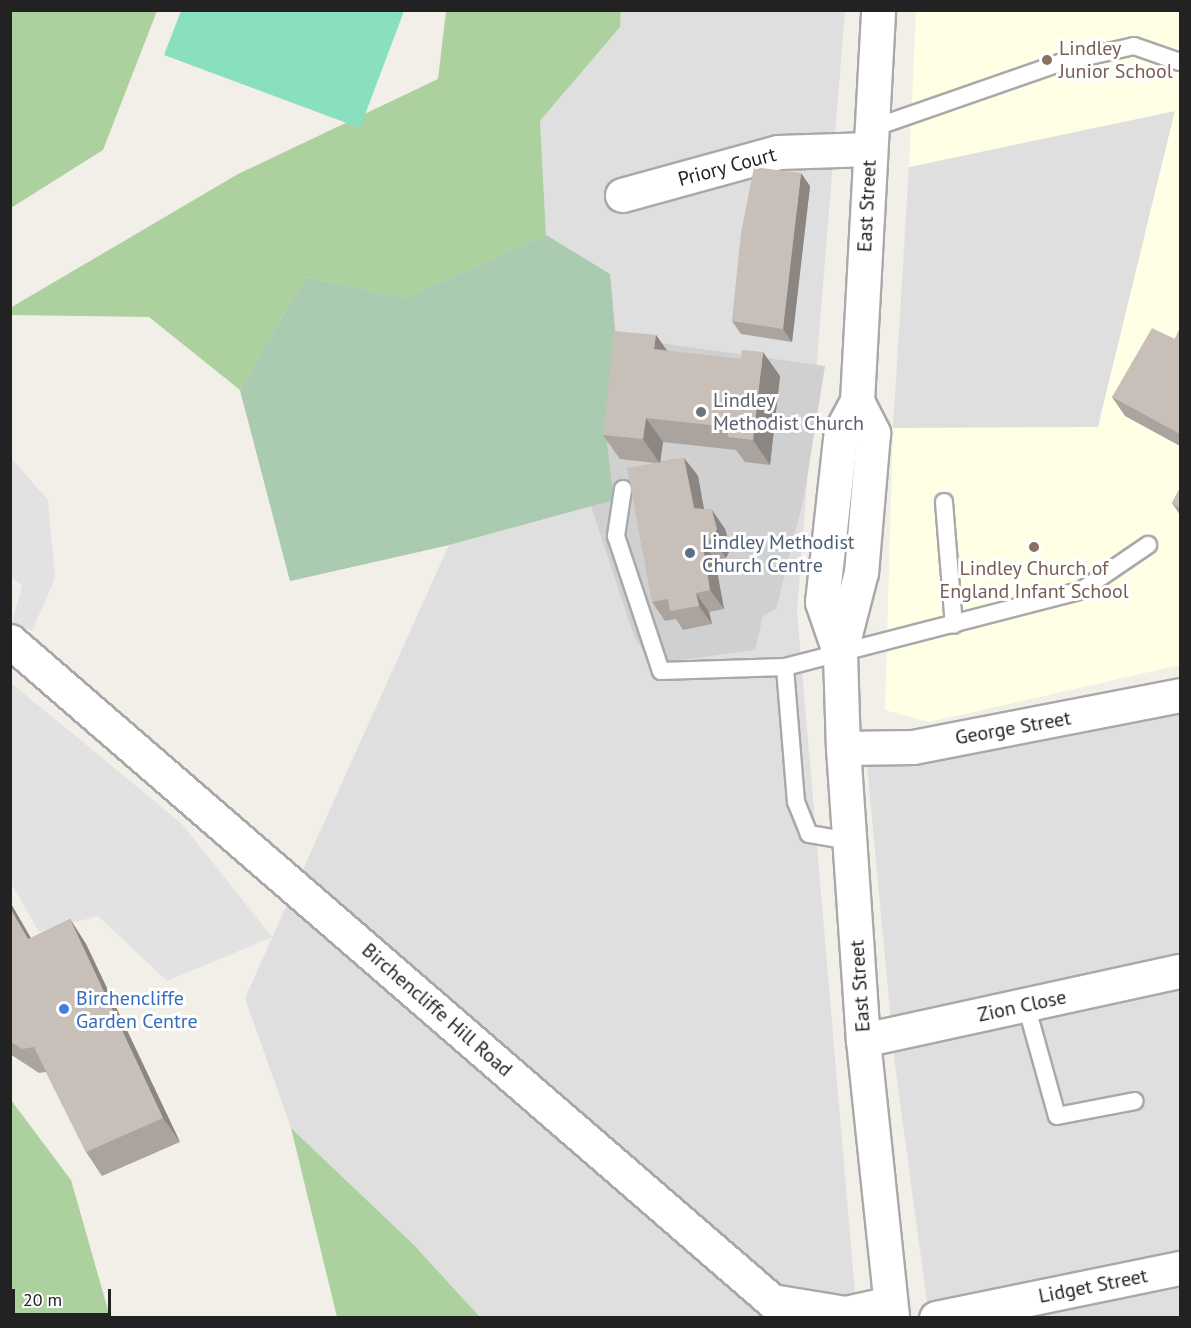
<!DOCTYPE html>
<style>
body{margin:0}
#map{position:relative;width:1191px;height:1328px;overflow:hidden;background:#f2efe9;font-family:"PT Sans",sans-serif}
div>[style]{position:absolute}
.residential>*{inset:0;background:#e0dfdf}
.education>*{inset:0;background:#ffffe5}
.religious>*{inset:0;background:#d0d0d0}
.forest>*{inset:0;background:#add19e}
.cemetery>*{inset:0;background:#aacbaf}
.pitch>*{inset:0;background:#88e0be}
.parking>*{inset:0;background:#e2e2e2}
.roads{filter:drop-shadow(2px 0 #a9a9a9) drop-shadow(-2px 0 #a9a9a9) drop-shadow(0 2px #a9a9a9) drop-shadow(0 -2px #a9a9a9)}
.service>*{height:16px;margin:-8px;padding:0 8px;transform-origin:8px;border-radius:8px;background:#fff}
.minor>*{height:33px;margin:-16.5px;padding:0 16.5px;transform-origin:16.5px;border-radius:16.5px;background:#fff}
.tertiary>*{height:33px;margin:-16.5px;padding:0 16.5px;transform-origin:16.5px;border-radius:16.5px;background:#fff}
.wall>*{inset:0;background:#aba49e}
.shaded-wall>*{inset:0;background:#8b8681}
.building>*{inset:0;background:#c7bfb8}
.dots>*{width:16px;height:16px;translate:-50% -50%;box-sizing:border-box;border:3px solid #fff;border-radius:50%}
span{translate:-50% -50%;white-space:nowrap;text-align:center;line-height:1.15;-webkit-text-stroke:6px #fff;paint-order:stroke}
.education-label{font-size:20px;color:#785e54}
.left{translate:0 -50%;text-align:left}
.street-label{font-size:20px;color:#222}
.worship-label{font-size:20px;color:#5b616d}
.service-label{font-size:20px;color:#4e5e75}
.shop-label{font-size:20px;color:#366cbe}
.frame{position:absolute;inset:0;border:12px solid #222;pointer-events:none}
.scale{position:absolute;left:12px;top:1289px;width:99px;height:27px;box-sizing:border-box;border:3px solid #222;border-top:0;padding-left:8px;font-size:18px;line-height:21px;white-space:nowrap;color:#222;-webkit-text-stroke:4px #fff;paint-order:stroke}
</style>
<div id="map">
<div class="residential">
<i style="clip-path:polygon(621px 11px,845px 11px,797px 610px,857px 1317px,480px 1317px,413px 1244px,291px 1128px,245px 998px,449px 545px,614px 500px,610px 274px,546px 235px,540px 121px,620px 27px)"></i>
<i style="clip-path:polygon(1175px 110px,1098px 427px,893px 428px,909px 167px)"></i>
<i style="clip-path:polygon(1180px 699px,1180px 1317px,929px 1317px,895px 1065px,867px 765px)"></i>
</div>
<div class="education">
<i style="clip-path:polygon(916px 11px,1180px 11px,1180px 665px,929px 722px,885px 710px,893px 428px,1098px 427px,1175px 111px,909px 167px)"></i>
</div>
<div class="religious">
<i style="clip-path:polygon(546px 235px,610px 274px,616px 337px,825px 366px,804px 497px,776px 609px,763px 616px,755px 650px,652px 664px,634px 636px,591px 506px,449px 545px,290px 581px,240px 390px,305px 277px,405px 298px)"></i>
</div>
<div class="forest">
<i style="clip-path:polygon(11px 10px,157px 11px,103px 150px,11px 208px)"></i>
<i style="clip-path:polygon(446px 11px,621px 11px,620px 27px,540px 121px,546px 235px,405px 298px,305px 277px,240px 390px,149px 317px,11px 315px,10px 308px,238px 174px,438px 79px)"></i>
<i style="clip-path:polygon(11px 1100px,71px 1180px,110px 1317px,18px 1317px,11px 1309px)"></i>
<i style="clip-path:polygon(291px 1128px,413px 1244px,480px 1317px,337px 1317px)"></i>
</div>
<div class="cemetery">
<i style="clip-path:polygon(546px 235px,610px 274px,617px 355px,607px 445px,614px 500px,449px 545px,290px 581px,240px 390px,305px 277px,405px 298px)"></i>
</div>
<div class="pitch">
<i style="clip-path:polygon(181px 11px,181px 10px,404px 11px,360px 128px,164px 55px)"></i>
</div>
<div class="parking">
<i style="clip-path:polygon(10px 457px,48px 500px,55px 578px,32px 631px,12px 623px,22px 585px,11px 577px)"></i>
<i style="clip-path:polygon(10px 682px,181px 823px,272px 937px,167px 981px,98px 916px,39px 932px,11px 883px)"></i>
</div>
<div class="roads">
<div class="service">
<i style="left:870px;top:129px;width:200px;rotate:-19.2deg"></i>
<i style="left:1059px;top:63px;width:77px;rotate:-12.8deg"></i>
<i style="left:1134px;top:46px;width:49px;rotate:19.2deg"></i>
<i style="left:623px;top:489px;width:48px;rotate:98.5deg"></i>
<i style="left:616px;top:536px;width:142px;rotate:71.6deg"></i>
<i style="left:661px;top:671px;width:124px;rotate:-1.8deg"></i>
<i style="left:944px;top:502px;width:123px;rotate:85.4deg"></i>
<i style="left:850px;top:841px;width:42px;rotate:-170.3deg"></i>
<i style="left:809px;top:834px;width:35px;rotate:-112deg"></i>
<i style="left:796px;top:802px;width:135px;rotate:-94.7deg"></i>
<i style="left:785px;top:667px;width:307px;rotate:-14.5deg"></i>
<i style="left:1082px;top:590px;width:80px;rotate:-34.3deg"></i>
<i style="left:1026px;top:1005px;width:115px;rotate:74.4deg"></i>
<i style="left:1057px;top:1116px;width:79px;rotate:-10.9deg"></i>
</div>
<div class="minor">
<i style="left:622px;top:195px;width:162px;rotate:-15.4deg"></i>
<i style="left:778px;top:152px;width:92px;rotate:-1.9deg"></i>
<i style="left:843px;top:748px;width:70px;rotate:-0.8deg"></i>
<i style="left:913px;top:747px;width:272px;rotate:-11deg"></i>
<i style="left:863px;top:1040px;width:324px;rotate:-12.3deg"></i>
</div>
<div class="tertiary">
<i style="left:857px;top:401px;width:36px;rotate:63deg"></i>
<i style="left:873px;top:433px;width:140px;rotate:94.9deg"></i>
<i style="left:861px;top:572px;width:85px;rotate:104.4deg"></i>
<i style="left:840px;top:654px;width:94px;rotate:88.2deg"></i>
<i style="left:843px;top:748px;width:293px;rotate:86.1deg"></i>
<i style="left:863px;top:1040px;width:280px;rotate:84deg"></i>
<i style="left:10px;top:641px;width:1008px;rotate:40.9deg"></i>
<i style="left:772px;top:1301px;width:74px;rotate:9.3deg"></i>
<i style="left:845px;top:1313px;width:46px;rotate:-12.5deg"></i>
<i style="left:840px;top:654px;width:55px;rotate:-109.1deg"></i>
<i style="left:822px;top:602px;width:172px;rotate:-83.7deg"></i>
<i style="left:841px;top:431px;width:34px;rotate:-62deg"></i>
<i style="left:857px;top:401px;width:392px;rotate:-86.9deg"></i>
<i style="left:936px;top:1318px;width:249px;rotate:-11.6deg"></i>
</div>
</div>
<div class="wall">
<i style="clip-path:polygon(810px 186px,792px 342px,741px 334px,732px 321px)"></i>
<i style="clip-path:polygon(1180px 328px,1180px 446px,1125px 416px,1112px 397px,1175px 339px)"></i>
<i style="clip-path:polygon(656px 335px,667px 351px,780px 376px,770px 465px,745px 462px,736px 450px,663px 442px,660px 462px,684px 458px,698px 476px,704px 509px,712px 510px,725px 529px,731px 548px,726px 558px,715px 560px,724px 609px,709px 612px,712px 624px,683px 630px,676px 619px,665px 621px,652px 602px,655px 463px,620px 459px,603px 435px)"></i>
<i style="clip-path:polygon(1180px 488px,1180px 515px,1172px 503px)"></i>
<i style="clip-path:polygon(10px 902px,31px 938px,70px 919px,86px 944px,180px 1142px,102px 1176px,86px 1152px,46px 1072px,39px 1073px,10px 1054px)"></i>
</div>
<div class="shaded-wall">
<i style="clip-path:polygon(801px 173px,810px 186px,792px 342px,783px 329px)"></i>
<i style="clip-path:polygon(656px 335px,673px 359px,654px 349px)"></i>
<i style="clip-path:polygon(763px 352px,780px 376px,770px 465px,753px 440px)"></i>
<i style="clip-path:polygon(646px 418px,663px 442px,660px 464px,643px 439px)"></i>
<i style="clip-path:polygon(684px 458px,698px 476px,707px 526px,694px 508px)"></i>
<i style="clip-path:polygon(712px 510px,725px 529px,731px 548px,726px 558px,712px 539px)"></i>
<i style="clip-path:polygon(702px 541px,715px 560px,724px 609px,710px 590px)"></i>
<i style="clip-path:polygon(696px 593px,709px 612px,712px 624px,699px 606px)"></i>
<i style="clip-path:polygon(10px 902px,45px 963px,28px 939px,10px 908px)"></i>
<i style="clip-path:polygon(70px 919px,86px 944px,180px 1142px,163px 1118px)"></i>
</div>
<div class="building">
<i style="clip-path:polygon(754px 167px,801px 173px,783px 329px,732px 321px,741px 233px)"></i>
<i style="clip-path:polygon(1152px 328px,1175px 339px,1180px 328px,1180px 434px,1112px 397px)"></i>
<i style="clip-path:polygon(614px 331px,656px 335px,654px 349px,741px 359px,742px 350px,763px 352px,753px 440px,728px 437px,729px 427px,646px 418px,643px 439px,603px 435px)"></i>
<i style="clip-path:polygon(684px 458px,694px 508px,712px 510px,717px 529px,712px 539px,702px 541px,710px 590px,696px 593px,699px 606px,670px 611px,668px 599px,652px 602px,627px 468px)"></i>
<i style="clip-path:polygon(1180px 488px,1180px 508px,1172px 503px)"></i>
<i style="clip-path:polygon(10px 908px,28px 939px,70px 919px,163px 1118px,86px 1152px,34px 1047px,22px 1049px,10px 1041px)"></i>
</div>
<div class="dots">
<i style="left:1047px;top:60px;background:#8d6e63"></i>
<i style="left:701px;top:412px;background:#6b7280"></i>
<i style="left:1034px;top:547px;background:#8d6e63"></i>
<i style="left:690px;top:553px;background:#5c6f8a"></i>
<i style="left:64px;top:1009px;background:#3f7fe0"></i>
</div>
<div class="education-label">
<span class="left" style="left:1059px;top:60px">Lindley<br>Junior School</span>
<span style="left:1034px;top:580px">Lindley Church of<br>England Infant School</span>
</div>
<div class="street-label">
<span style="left:727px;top:167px;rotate:-15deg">Priory Court</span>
<span style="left:867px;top:206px;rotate:-87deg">East Street</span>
<span style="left:1013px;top:728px;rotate:-10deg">George Street</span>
<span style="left:860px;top:986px;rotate:-94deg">East Street</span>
<span style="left:1022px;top:1006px;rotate:-12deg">Zion Close</span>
<span style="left:437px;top:1010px;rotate:41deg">Birchencliffe Hill Road</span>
<span style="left:1093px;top:1286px;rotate:-11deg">Lidget Street</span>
</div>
<div class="worship-label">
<span class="left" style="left:713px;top:412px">Lindley<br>Methodist Church</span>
</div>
<div class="service-label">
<span class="left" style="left:702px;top:554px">Lindley Methodist<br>Church Centre</span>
</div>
<div class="shop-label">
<span class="left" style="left:76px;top:1010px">Birchencliffe<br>Garden Centre</span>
</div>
<div class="frame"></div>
<div class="scale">20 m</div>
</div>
